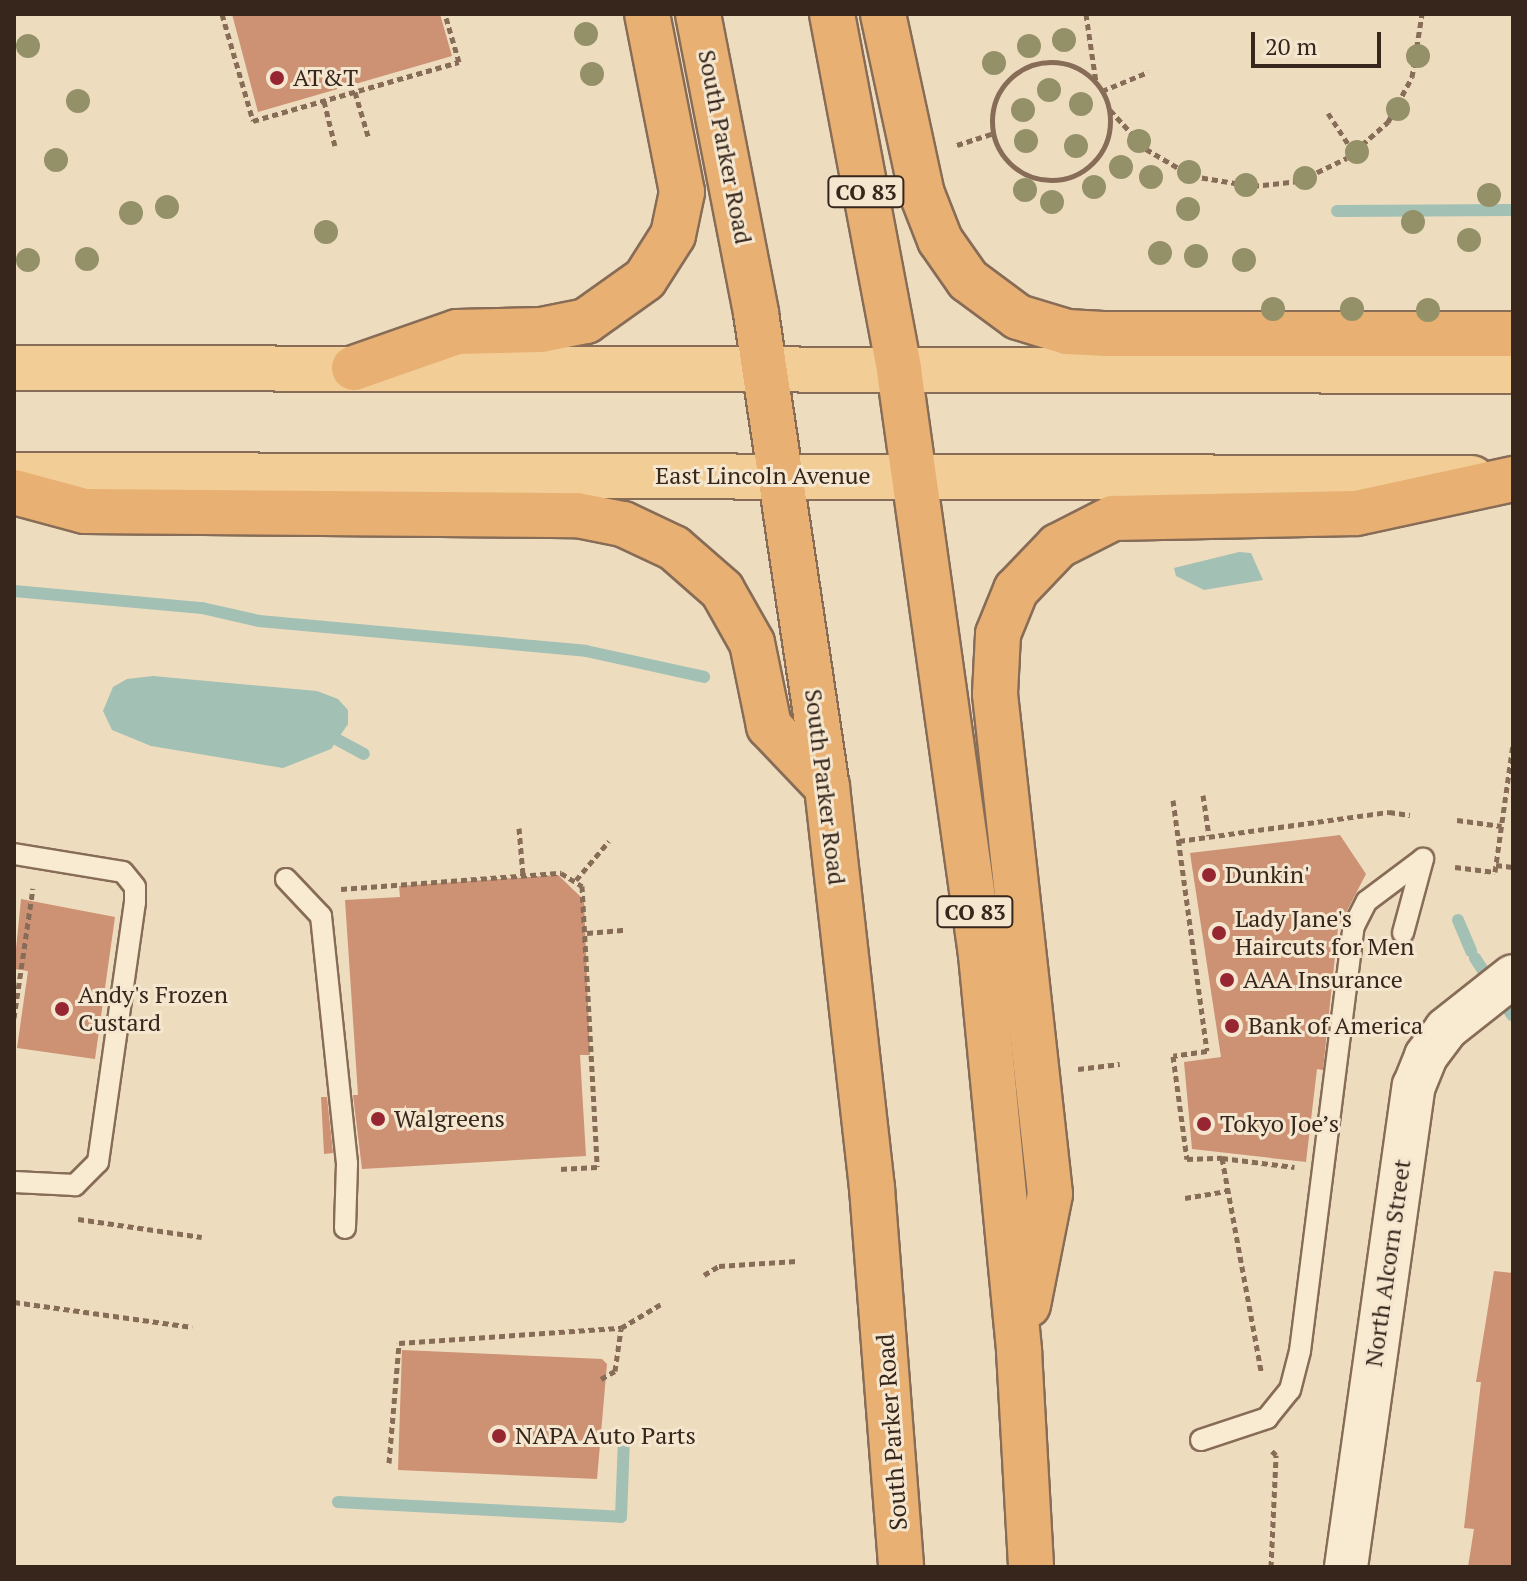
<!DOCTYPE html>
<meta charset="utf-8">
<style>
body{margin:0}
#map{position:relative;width:1527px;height:1581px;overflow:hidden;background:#eedcbf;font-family:"PT Serif",serif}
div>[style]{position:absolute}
.water>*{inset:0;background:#a2c0b4}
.stream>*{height:12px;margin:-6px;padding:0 6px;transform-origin:6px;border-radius:6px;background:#a2c0b4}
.building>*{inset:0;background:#cd9174}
.path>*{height:5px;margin-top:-2.5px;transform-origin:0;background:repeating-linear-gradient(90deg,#876c57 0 6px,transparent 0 10px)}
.path>.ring{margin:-2.5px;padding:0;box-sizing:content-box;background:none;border:5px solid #876c57;border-radius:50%}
.roads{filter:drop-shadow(2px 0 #876c57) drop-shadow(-2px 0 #876c57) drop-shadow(0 2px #876c57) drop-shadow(0 -2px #876c57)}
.service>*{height:20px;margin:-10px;padding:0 10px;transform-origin:10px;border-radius:10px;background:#f9ead2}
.minor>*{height:42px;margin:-21px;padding:0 21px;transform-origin:21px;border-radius:21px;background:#f9ead2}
.primary>*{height:44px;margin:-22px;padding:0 22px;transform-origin:22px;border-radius:22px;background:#f2cd96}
.trunk>*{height:44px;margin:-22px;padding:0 22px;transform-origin:22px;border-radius:22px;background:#e8b072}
.trees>*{width:24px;height:24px;margin:-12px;border-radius:50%;background:#949169}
.dots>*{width:22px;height:22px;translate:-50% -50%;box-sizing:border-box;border:4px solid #f5e7cf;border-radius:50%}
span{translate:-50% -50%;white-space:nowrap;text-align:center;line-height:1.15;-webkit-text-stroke:6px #f5e7cf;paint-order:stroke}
.shield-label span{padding:2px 6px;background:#f5e7cf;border:2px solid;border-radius:6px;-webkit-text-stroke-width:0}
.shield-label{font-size:22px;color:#36261c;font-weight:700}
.poi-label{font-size:24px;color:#36261c}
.left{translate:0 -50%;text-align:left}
.street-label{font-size:24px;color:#36261c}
.frame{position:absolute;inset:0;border:16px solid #36261c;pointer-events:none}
.scale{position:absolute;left:1251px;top:32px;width:130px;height:36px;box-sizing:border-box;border:4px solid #36261c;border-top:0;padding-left:10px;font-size:24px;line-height:28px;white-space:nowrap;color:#36261c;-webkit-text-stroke:6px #f5e7cf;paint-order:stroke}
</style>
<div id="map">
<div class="water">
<i style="clip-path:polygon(1239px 552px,1251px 553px,1263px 580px,1204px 590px,1176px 576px,1174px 568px)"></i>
<i style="clip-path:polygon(153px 676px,317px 691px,338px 699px,348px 710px,348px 724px,331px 749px,283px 768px,151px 746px,112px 730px,103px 711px,113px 687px,127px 679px)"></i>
</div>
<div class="stream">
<i style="left:1337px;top:211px;width:176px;rotate:-0.3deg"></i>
<i style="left:14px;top:591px;width:189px;rotate:5.2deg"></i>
<i style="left:202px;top:608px;width:58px;rotate:12.8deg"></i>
<i style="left:259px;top:621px;width:328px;rotate:5.2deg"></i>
<i style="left:586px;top:651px;width:121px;rotate:12.4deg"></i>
<i style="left:325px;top:733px;width:44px;rotate:28.3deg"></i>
<i style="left:1458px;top:920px;width:34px;rotate:67deg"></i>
<i style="left:1475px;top:958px;width:68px;rotate:57deg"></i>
<i style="left:338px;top:1502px;width:283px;rotate:3deg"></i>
<i style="left:621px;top:1517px;width:79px;rotate:-87.8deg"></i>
</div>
<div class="building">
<i style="clip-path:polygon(232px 14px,440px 14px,452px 56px,258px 112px)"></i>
<i style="clip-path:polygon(1340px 835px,1366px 874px,1338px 928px,1323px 1070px,1317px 1069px,1306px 1162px,1192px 1149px,1184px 1062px,1221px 1057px,1190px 853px)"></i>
<i style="clip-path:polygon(558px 875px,584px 900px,590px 1055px,580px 1055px,586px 1156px,362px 1169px,353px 1095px,358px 1095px,345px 900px,400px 897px,399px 886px)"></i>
<i style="clip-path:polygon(21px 899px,115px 917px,95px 1059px,17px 1048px,28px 971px,14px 969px)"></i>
<i style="clip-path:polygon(321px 1097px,327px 1097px,333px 1153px,324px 1154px)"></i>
<i style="clip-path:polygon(1494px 1271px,1513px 1273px,1513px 1567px,1468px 1567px,1474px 1529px,1464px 1528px,1481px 1382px,1476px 1382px)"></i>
<i style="clip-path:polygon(402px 1350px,602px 1359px,607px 1364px,597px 1479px,398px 1470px)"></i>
</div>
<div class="path">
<i style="left:222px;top:14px;width:111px;rotate:73.8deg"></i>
<i style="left:253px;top:121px;width:214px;rotate:-16deg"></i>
<i style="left:459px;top:62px;width:50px;rotate:-106.3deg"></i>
<i style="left:1086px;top:14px;width:69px;rotate:81.6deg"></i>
<i class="ring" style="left:992px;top:62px;width:113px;height:113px"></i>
<i style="left:1102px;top:91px;width:50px;rotate:-22.4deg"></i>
<i style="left:355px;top:92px;width:46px;rotate:73.5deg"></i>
<i style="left:324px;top:101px;width:46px;rotate:76.3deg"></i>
<i style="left:1110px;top:110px;width:53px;rotate:47.3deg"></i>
<i style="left:1146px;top:149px;width:53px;rotate:30.4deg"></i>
<i style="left:1192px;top:176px;width:62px;rotate:9.3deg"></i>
<i style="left:1253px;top:186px;width:46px;rotate:-6.2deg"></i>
<i style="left:1299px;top:181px;width:53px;rotate:-25.6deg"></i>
<i style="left:1347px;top:158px;width:55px;rotate:-41.3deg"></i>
<i style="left:1388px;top:122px;width:51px;rotate:-61.9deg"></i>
<i style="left:1412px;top:77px;width:64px;rotate:-81deg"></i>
<i style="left:1328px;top:113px;width:48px;rotate:57deg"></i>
<i style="left:957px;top:145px;width:38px;rotate:-18deg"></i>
<i style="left:1203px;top:795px;width:41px;rotate:81.7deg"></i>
<i style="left:1173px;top:800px;width:253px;rotate:82.3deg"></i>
<i style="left:1207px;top:1051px;width:34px;rotate:172deg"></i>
<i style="left:1173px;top:1056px;width:104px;rotate:82.3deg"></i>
<i style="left:1187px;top:1159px;width:35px;rotate:-2deg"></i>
<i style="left:1222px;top:1158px;width:217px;rotate:79.6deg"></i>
<i style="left:1457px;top:820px;width:45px;rotate:7.6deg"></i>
<i style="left:519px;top:828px;width:48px;rotate:85.2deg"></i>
<i style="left:1179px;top:841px;width:212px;rotate:-7.9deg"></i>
<i style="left:1389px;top:812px;width:21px;rotate:8deg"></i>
<i style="left:1496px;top:865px;width:17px;rotate:7deg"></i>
<i style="left:1455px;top:867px;width:40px;rotate:7.1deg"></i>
<i style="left:1495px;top:872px;width:129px;rotate:-82deg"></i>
<i style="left:576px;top:880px;width:51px;rotate:-49.8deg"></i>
<i style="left:341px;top:889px;width:221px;rotate:-4.2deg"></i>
<i style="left:561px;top:873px;width:25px;rotate:32deg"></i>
<i style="left:582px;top:886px;width:281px;rotate:86.9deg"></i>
<i style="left:597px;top:1167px;width:38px;rotate:177deg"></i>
<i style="left:587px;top:933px;width:38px;rotate:-5deg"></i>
<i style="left:14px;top:1018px;width:131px;rotate:-81.7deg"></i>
<i style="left:1078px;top:1069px;width:42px;rotate:-6.8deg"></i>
<i style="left:1222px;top:1158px;width:73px;rotate:7.1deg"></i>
<i style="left:1185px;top:1198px;width:43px;rotate:-9.5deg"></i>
<i style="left:78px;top:1219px;width:125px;rotate:8.3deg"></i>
<i style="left:704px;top:1275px;width:17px;rotate:-31deg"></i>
<i style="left:719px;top:1266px;width:78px;rotate:-3.7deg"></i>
<i style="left:14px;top:1302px;width:180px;rotate:8deg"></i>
<i style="left:601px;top:1379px;width:16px;rotate:-30deg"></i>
<i style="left:615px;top:1371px;width:42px;rotate:-81.9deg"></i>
<i style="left:389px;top:1463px;width:120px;rotate:-85.2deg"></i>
<i style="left:399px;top:1343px;width:223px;rotate:-3.9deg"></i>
<i style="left:621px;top:1328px;width:47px;rotate:-31deg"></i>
<i style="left:1271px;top:1567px;width:112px;rotate:-87.4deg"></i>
<i style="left:1276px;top:1455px;width:7px;rotate:-135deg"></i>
</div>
<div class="roads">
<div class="service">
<i style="left:14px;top:854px;width:110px;rotate:9.4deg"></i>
<i style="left:123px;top:872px;width:19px;rotate:51deg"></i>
<i style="left:135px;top:887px;width:15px;rotate:90deg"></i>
<i style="left:135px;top:902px;width:263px;rotate:98.1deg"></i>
<i style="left:98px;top:1162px;width:33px;rotate:135deg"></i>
<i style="left:75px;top:1185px;width:61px;rotate:-177.2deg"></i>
<i style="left:286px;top:879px;width:51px;rotate:46.6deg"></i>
<i style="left:321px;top:916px;width:249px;rotate:84deg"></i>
<i style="left:347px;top:1164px;width:64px;rotate:91.8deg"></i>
<i style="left:1403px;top:933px;width:77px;rotate:-74.9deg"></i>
<i style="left:1201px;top:1440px;width:70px;rotate:-18.4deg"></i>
<i style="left:1267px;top:1418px;width:36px;rotate:-51deg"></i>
<i style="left:1290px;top:1390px;width:40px;rotate:-75.6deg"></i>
<i style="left:1300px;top:1351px;width:428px;rotate:-82.8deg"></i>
<i style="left:1354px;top:926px;width:28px;rotate:-63deg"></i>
<i style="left:1367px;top:901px;width:70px;rotate:-36.9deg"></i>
</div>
<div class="minor">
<i style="left:1346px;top:1567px;width:486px;rotate:-82deg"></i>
<i style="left:1414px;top:1086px;width:32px;rotate:-68deg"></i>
<i style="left:1426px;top:1056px;width:34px;rotate:-53deg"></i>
<i style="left:1446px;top:1029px;width:85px;rotate:-38.3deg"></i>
</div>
<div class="primary">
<i style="left:14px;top:368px;width:1499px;rotate:0.11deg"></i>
<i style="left:14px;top:475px;width:1458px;rotate:0.12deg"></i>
</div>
<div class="trunk">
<i style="left:698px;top:14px;width:305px;rotate:79deg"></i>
<i style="left:756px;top:313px;width:479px;rotate:81.5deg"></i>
<i style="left:827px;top:787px;width:404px;rotate:83.6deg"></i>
<i style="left:872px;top:1188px;width:380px;rotate:85.6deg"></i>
<i style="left:832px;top:14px;width:362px;rotate:79.3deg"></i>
<i style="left:899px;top:370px;width:591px;rotate:82.02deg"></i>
<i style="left:981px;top:955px;width:398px;rotate:84.5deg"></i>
<i style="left:1019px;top:1351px;width:216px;rotate:86.8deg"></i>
<i style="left:883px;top:14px;width:184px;rotate:77.8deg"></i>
<i style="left:922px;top:194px;width:49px;rotate:68.6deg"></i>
<i style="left:940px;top:240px;width:49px;rotate:55deg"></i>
<i style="left:968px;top:280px;width:62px;rotate:36.5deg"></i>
<i style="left:1018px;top:317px;width:51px;rotate:17deg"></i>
<i style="left:1067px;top:332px;width:36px;rotate:3deg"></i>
<i style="left:1103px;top:334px;width:410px"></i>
<i style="left:354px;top:368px;width:109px;rotate:-19.3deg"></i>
<i style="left:457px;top:332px;width:84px;rotate:-1.4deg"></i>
<i style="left:541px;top:330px;width:46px;rotate:-11.3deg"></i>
<i style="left:586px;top:321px;width:72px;rotate:-35.4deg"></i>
<i style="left:645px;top:279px;width:52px;rotate:-57.5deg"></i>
<i style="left:673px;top:235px;width:44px;rotate:-78.2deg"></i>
<i style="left:682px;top:192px;width:181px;rotate:-101.1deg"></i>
<i style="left:14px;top:492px;width:73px;rotate:15deg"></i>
<i style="left:85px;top:511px;width:492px;rotate:0.5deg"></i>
<i style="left:577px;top:515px;width:47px;rotate:11.1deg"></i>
<i style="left:623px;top:524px;width:56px;rotate:25.2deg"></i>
<i style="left:674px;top:548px;width:64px;rotate:41.2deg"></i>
<i style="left:722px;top:590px;width:61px;rotate:60.5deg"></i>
<i style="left:752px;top:643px;width:85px;rotate:78.4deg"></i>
<i style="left:769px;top:726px;width:84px;rotate:46.4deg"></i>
<i style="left:1028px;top:1305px;width:113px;rotate:-78.8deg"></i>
<i style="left:1050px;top:1194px;width:503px;rotate:-96.28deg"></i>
<i style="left:995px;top:694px;width:60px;rotate:-87.1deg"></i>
<i style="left:998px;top:634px;width:48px;rotate:-67.8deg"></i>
<i style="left:1016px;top:590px;width:61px;rotate:-46.3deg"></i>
<i style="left:1058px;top:546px;width:62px;rotate:-27deg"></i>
<i style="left:1113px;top:518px;width:243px;rotate:-1.2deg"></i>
<i style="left:1356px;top:513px;width:161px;rotate:-12.2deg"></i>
</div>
</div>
<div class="trees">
<i style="left:586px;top:34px"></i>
<i style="left:1064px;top:40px"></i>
<i style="left:28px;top:46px"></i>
<i style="left:1029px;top:46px"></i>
<i style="left:1418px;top:56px"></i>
<i style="left:994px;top:63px"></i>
<i style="left:592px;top:74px"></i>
<i style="left:1049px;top:90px"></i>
<i style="left:78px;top:101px"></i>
<i style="left:1081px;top:104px"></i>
<i style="left:1398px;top:109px"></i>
<i style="left:1023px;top:110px"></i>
<i style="left:1026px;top:141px"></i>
<i style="left:1139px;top:141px"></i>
<i style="left:1076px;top:146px"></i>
<i style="left:1357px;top:152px"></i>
<i style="left:56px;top:160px"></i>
<i style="left:1121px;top:167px"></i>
<i style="left:1189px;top:172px"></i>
<i style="left:1151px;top:177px"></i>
<i style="left:1305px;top:178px"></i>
<i style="left:1246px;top:185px"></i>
<i style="left:1094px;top:187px"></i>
<i style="left:1025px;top:190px"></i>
<i style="left:1489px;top:195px"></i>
<i style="left:1052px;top:202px"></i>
<i style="left:167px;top:207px"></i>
<i style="left:1188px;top:209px"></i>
<i style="left:131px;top:213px"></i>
<i style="left:1413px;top:222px"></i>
<i style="left:326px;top:232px"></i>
<i style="left:1469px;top:240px"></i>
<i style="left:1160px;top:253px"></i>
<i style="left:1196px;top:256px"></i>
<i style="left:87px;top:259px"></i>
<i style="left:28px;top:260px"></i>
<i style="left:1244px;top:260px"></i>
<i style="left:1273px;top:309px"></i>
<i style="left:1352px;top:309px"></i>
<i style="left:1428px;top:310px"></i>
</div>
<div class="dots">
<i style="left:277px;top:78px;background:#962732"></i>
<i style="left:1209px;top:875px;background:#962732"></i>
<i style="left:1219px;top:933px;background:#962732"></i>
<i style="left:1227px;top:980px;background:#962732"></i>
<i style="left:62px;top:1009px;background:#962732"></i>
<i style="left:1232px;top:1026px;background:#962732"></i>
<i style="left:378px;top:1119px;background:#962732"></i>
<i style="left:1204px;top:1124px;background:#962732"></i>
<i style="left:499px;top:1436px;background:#962732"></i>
</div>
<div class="shield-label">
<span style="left:866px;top:192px">CO 83</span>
<span style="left:975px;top:912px">CO 83</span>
</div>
<div class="poi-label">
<span class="left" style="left:293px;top:78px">AT&amp;T</span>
<span class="left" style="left:1225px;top:875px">Dunkin'</span>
<span class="left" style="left:1235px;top:933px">Lady Jane's<br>Haircuts for Men</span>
<span class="left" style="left:1243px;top:980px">AAA Insurance</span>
<span class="left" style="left:78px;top:1009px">Andy's Frozen<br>Custard</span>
<span class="left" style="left:1248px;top:1026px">Bank of America</span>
<span class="left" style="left:394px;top:1119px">Walgreens</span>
<span class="left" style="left:1220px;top:1124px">Tokyo Joe’s</span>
<span class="left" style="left:515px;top:1436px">NAPA Auto Parts</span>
</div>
<div class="street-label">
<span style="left:725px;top:147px;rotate:79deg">South Parker Road</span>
<span style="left:763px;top:476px">East Lincoln Avenue</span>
<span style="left:825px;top:787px;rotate:83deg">South Parker Road</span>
<span style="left:1388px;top:1263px;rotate:-82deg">North Alcorn Street</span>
<span style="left:892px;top:1432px;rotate:-94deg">South Parker Road</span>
</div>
<div class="frame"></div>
<div class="scale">20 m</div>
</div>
